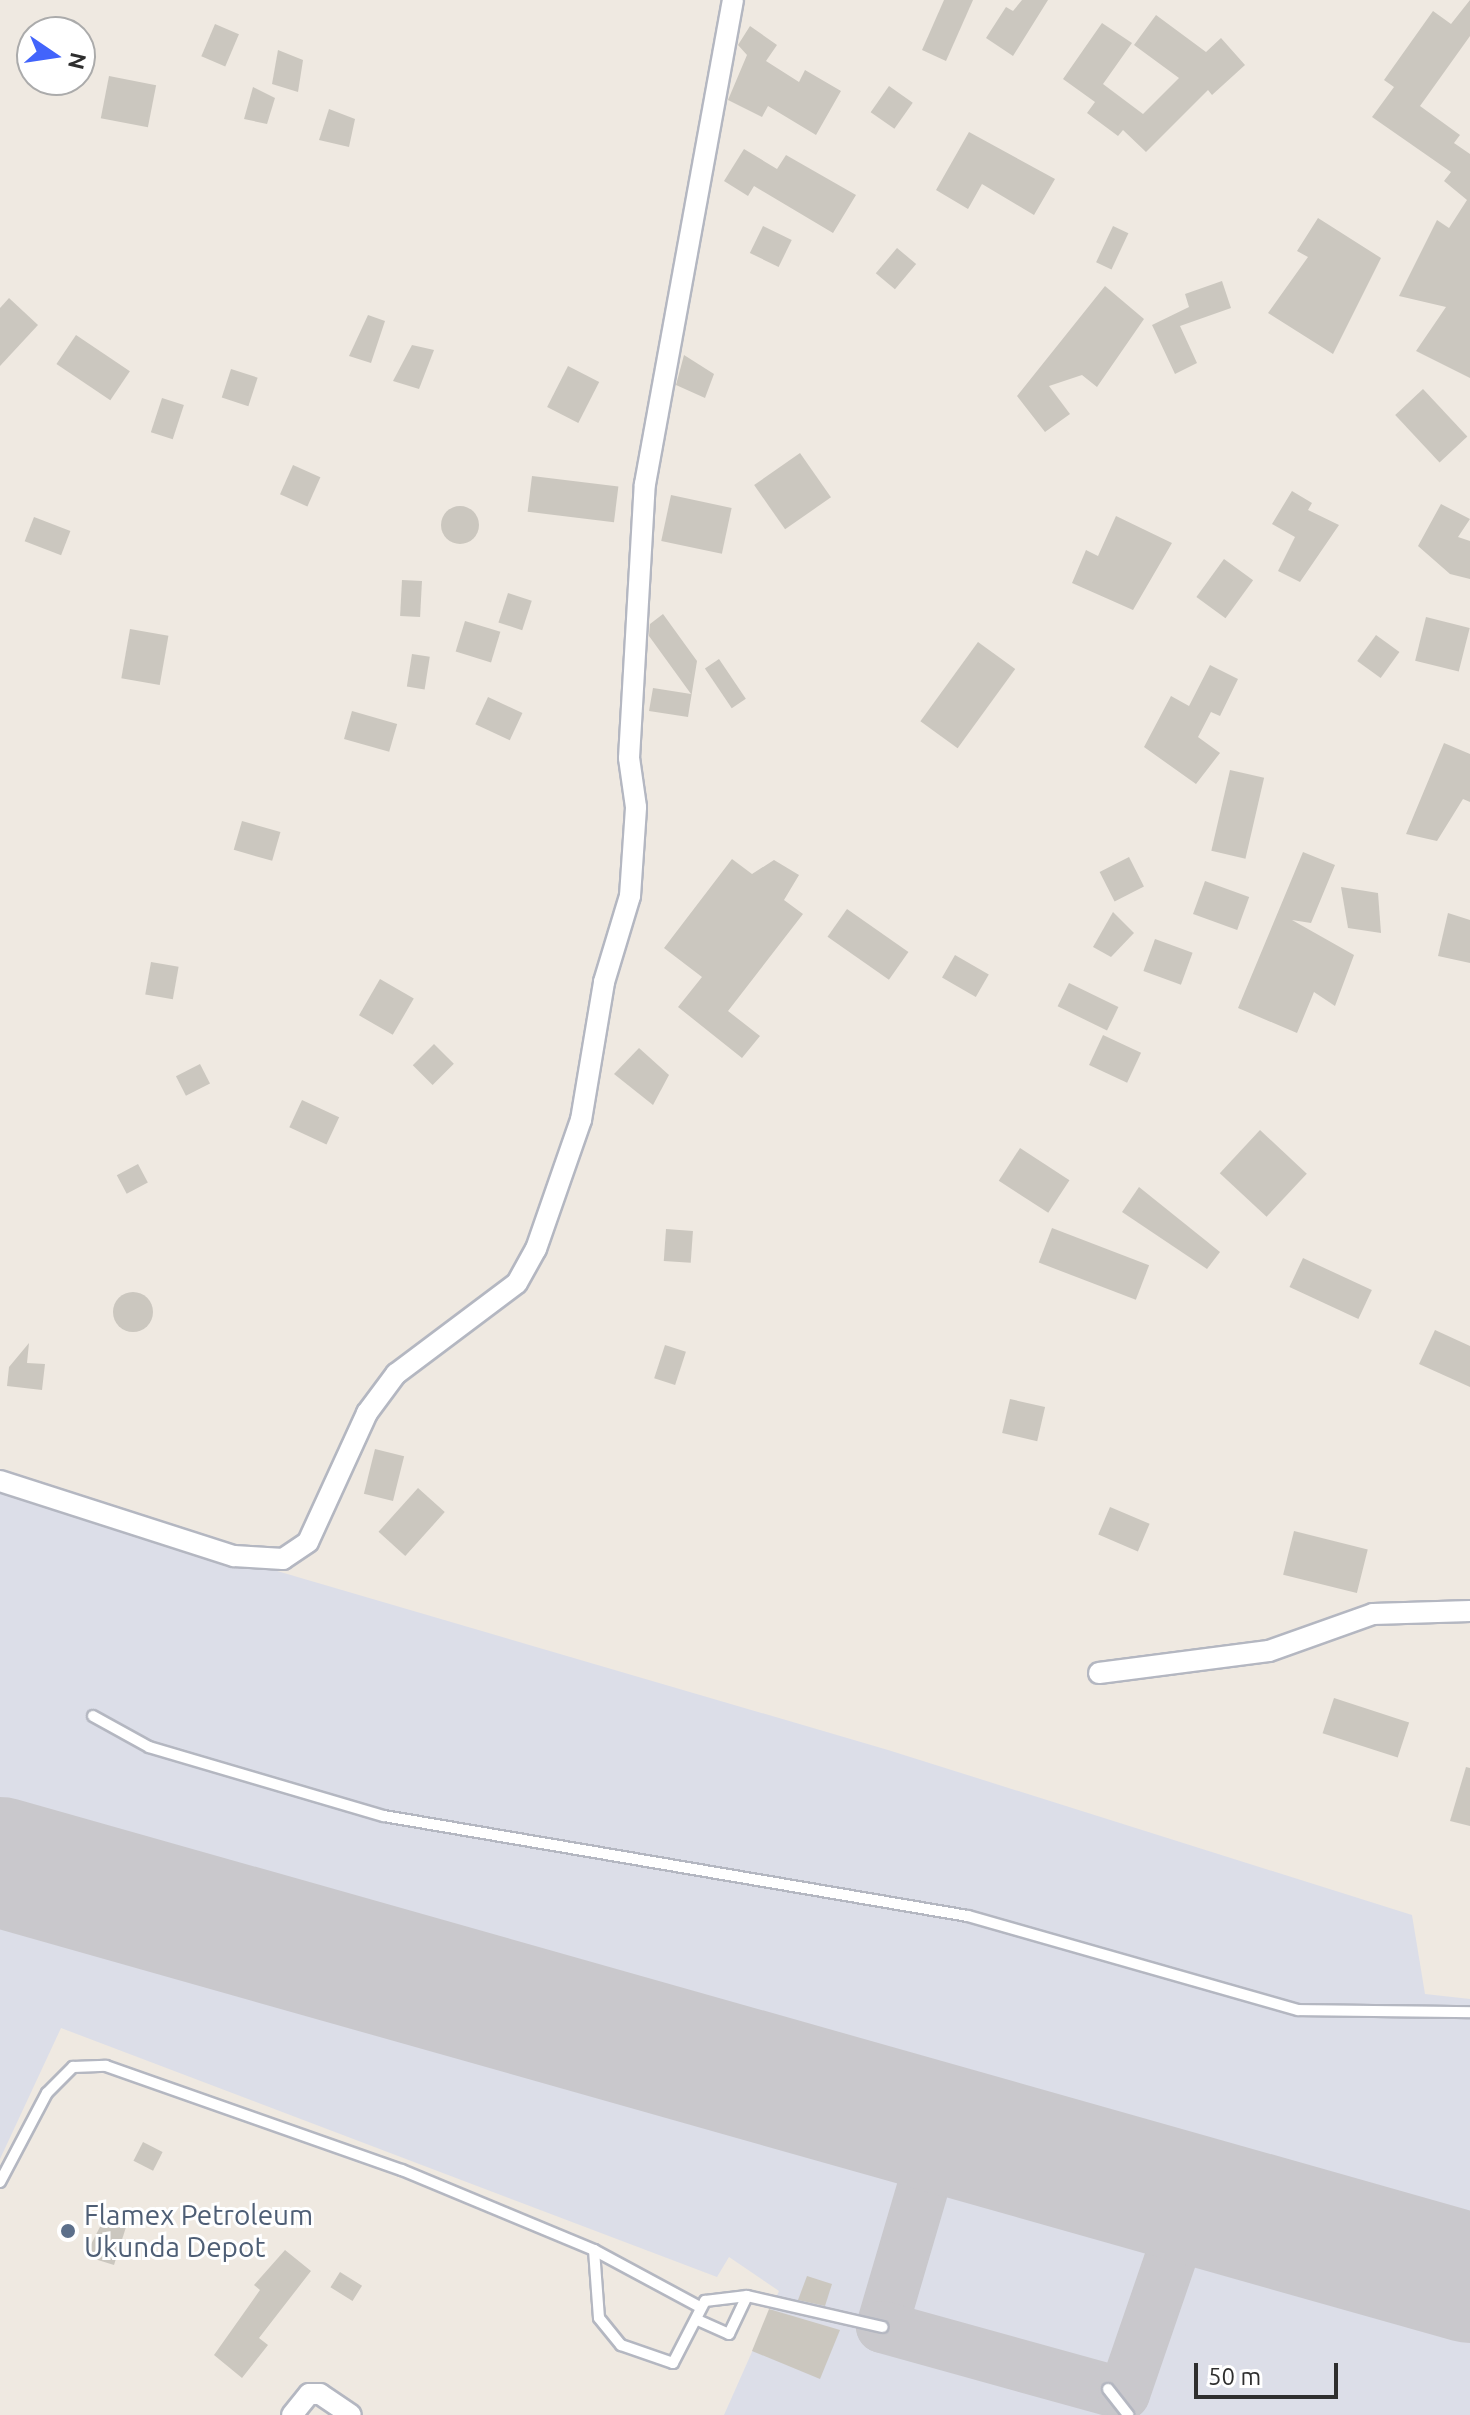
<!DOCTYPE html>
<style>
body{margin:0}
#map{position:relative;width:1470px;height:2415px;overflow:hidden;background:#efe9e1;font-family:Ubuntu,sans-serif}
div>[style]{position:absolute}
.airport>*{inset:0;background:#dcdee8}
.taxiway>*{height:52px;margin:-26px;padding:0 26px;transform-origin:26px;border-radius:26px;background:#c9c8cc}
.runway>*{height:130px;margin:-65px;padding:0 65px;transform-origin:65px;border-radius:65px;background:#c9c8cc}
.building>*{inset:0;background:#cbc7bf;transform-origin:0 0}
.round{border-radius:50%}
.roads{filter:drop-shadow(2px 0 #b4b7c1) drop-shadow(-2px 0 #b4b7c1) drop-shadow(0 2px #b4b7c1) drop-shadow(0 -2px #b4b7c1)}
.service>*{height:10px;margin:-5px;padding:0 5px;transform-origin:5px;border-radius:5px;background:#fff}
.minor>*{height:20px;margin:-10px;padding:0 10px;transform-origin:10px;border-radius:10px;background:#fff}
.dots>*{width:22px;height:22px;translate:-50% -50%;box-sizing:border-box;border:4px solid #fff;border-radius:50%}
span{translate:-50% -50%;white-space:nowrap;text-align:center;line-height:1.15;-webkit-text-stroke:6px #fff;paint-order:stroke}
.service-label{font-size:28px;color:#4e5e75}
.left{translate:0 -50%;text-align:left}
.north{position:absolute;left:16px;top:16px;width:80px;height:80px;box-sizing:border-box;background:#fff;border:2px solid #ababab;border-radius:50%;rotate:103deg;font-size:22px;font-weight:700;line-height:32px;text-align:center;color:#2e2e2e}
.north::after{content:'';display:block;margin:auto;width:28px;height:36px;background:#4264fb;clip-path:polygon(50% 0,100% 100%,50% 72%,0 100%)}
.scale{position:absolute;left:1194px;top:2363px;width:144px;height:36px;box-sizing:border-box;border:4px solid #2e2e2e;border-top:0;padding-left:10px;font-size:24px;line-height:28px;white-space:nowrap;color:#2e2e2e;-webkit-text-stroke:6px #fff;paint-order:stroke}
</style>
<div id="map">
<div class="airport">
<i style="clip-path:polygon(0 1490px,888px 1750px,1412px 1915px,1425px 1994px,1470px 1999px,1470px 2415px,724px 2415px,779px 2291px,729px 2257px,717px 2277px,61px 2028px,0 2159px)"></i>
</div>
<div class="taxiway">
<i style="left:939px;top:2133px;width:202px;rotate:106.4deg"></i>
<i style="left:882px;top:2327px;width:251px;rotate:15.5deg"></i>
<i style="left:1124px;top:2394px;width:203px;rotate:-71deg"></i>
</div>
<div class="runway">
<i style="left:0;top:1862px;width:1528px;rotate:15.8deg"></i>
</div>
<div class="building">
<i style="clip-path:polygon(944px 0,973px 0,946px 61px,922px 50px)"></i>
<i style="clip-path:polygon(1022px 0,1048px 0,1013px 56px,986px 38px,1006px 7px,1013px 11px)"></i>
<i style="clip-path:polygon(1470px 0,1470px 36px,1420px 106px,1460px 135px,1454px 143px,1470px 154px,1470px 378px,1416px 351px,1446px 307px,1399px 296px,1437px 220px,1449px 228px,1467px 200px,1444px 181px,1451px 172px,1372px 117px,1394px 87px,1384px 80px,1433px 11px,1451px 24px)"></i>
<i style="clip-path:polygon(1156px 15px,1206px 52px,1221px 38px,1245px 65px,1212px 95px,1208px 90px,1146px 152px,1123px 130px,1118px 136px,1087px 113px,1095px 102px,1063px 79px,1102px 23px,1132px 43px,1103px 84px,1143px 114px,1179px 78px,1134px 45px)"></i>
<i style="left:215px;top:24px;width:26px;height:35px;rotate:23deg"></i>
<i style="clip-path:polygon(750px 26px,777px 45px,766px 61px,799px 82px,805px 70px,841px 91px,816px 135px,768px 106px,762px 117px,728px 100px,747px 55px,738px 45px)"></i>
<i style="clip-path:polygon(278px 50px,303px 60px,298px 92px,272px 84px)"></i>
<i style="left:109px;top:76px;width:48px;height:43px;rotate:11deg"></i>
<i style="left:889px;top:86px;width:29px;height:32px;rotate:35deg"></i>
<i style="clip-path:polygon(253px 87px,275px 98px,267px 124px,244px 119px)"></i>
<i style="clip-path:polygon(329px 109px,355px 119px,349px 147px,319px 140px)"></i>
<i style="clip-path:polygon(969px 132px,1055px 179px,1034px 215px,982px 184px,968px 209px,936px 190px)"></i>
<i style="clip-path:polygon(744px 149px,777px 169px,786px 155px,856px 195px,833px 233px,754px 186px,748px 196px,724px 181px)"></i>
<i style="clip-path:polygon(1318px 218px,1381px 258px,1333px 354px,1268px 313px,1308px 257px,1297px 251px)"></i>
<i style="left:763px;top:226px;width:32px;height:30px;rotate:26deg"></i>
<i style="left:1113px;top:226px;width:17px;height:40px;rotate:25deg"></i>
<i style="left:897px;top:248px;width:25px;height:33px;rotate:40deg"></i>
<i style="clip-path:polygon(1222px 281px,1231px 308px,1180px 326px,1197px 363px,1175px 374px,1152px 325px,1189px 307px,1185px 294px)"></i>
<i style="clip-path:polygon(1105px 286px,1144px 319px,1097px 387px,1082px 375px,1049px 386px,1070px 414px,1045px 432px,1017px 396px)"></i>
<i style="clip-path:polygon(9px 298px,38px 325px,0 366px,0 308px)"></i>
<i style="clip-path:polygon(368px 315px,385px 321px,371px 363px,349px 356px)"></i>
<i style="left:76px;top:335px;width:65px;height:35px;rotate:34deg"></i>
<i style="clip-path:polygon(412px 345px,434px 350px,419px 389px,393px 381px)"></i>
<i style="clip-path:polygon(684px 355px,714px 374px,705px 398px,676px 385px)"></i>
<i style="left:568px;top:366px;width:35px;height:46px;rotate:27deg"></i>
<i style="left:231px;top:369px;width:28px;height:30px;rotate:18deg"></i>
<i style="left:1423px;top:389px;width:65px;height:38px;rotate:47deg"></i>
<i style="left:162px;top:398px;width:23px;height:36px;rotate:18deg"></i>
<i style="left:800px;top:453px;width:54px;height:56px;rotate:55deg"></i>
<i style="left:293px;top:465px;width:30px;height:32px;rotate:24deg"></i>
<i style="left:532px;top:476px;width:87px;height:36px;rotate:7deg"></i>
<i style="clip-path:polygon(1292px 491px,1312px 503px,1308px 510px,1339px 525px,1300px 582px,1278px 571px,1295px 537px,1272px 524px)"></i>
<i style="left:671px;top:495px;width:62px;height:47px;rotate:12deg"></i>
<i style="clip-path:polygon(1441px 504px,1470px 519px,1458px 537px,1470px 541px,1470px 579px,1450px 574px,1418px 546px)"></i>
<i class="round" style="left:441px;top:506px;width:38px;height:38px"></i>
<i style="clip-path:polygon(1116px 516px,1172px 543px,1133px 610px,1072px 583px,1086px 550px,1098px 556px)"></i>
<i style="left:34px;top:517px;width:39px;height:26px;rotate:21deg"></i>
<i style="left:1224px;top:559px;width:36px;height:47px;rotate:36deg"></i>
<i style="left:402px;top:580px;width:20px;height:36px;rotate:3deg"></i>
<i style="left:508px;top:593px;width:25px;height:31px;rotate:18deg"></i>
<i style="clip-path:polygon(663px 614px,697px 661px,688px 717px,649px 711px,653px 688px,691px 694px,649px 636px,650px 624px)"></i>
<i style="left:1426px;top:617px;width:45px;height:45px;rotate:14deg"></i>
<i style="left:465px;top:621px;width:37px;height:32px;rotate:17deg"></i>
<i style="left:130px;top:629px;width:39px;height:50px;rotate:10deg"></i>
<i style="left:1376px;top:635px;width:29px;height:32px;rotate:36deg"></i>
<i style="left:978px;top:642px;width:46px;height:98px;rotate:36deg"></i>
<i style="left:412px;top:654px;width:18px;height:33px;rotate:9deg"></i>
<i style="left:719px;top:659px;width:48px;height:17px;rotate:56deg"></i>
<i style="clip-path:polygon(1210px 665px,1238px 679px,1220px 716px,1211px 712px,1198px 737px,1220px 753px,1196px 784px,1144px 747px,1171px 696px,1189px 706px)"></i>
<i style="left:488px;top:697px;width:38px;height:30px;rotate:25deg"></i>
<i style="left:352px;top:711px;width:47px;height:29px;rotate:16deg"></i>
<i style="clip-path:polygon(1444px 743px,1470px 754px,1470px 802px,1463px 799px,1437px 841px,1406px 834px)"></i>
<i style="left:1230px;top:770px;width:35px;height:83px;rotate:13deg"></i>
<i style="left:242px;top:821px;width:40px;height:30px;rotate:16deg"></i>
<i style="clip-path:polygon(1303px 852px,1335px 865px,1311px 923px,1292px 920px,1354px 955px,1335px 1006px,1314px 992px,1297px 1033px,1238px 1008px)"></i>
<i style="left:1129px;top:857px;width:33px;height:33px;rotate:63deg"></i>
<i style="clip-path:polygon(732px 859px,752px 874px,774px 860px,799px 875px,784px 900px,803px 914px,728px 1011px,760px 1036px,742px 1058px,678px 1007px,702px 977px,664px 948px)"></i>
<i style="left:1205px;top:881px;width:47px;height:35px;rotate:20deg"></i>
<i style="clip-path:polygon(1341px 887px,1378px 893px,1381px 933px,1348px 928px)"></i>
<i style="left:847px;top:909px;width:75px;height:34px;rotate:35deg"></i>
<i style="clip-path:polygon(1113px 912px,1134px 933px,1111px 957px,1093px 947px)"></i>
<i style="clip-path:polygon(1448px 913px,1470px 920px,1470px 963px,1438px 956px)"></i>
<i style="left:1155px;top:939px;width:40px;height:34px;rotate:20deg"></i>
<i style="left:955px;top:955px;width:39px;height:26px;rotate:30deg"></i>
<i style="left:151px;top:962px;width:28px;height:33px;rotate:10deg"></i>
<i style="left:380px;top:979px;width:39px;height:42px;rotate:30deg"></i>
<i style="left:1069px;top:983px;width:55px;height:26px;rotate:26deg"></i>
<i style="left:1103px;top:1035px;width:42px;height:33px;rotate:25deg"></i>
<i style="left:434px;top:1044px;width:28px;height:30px;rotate:45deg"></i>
<i style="clip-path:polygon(639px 1048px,669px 1075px,653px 1105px,614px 1074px)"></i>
<i style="left:200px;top:1064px;width:22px;height:27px;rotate:63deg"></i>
<i style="left:302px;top:1100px;width:41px;height:30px;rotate:25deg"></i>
<i style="left:1260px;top:1130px;width:64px;height:59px;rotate:43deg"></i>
<i style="left:1020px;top:1148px;width:59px;height:39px;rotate:33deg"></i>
<i style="left:138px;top:1164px;width:21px;height:24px;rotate:62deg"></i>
<i style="clip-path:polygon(1139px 1187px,1220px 1252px,1207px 1269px,1122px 1212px)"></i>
<i style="left:1052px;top:1228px;width:104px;height:37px;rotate:21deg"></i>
<i style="left:666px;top:1229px;width:27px;height:32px;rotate:4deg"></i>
<i style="left:1303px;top:1258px;width:76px;height:32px;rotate:25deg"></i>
<i class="round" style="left:113px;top:1292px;width:40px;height:40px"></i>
<i style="clip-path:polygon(1435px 1330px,1470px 1346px,1470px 1387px,1419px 1364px)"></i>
<i style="clip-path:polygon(29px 1343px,27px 1363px,45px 1364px,42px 1390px,7px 1386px,9px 1367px)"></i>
<i style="left:665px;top:1345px;width:22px;height:35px;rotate:18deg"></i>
<i style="left:1010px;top:1399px;width:36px;height:35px;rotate:13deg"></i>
<i style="left:375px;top:1449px;width:30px;height:46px;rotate:14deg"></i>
<i style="left:418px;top:1488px;width:36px;height:59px;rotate:42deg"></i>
<i style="left:1110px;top:1507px;width:43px;height:30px;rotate:23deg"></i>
<i style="left:1294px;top:1531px;width:76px;height:45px;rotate:14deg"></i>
<i style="left:1334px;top:1698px;width:79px;height:37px;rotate:18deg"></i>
<i style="clip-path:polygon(1466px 1767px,1470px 1768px,1470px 1826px,1450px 1821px)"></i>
<i style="left:143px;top:2142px;width:22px;height:21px;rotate:27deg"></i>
<i style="clip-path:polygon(103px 2221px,126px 2227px,114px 2265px,85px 2256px)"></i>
<i style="clip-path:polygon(285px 2250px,311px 2271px,259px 2338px,268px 2345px,242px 2378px,214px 2355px,260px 2290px,254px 2285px)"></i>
<i style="left:340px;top:2272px;width:26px;height:18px;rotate:32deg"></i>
<i style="clip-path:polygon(807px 2276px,832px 2284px,825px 2306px,798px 2300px)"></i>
<i style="clip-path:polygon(769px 2309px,840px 2330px,820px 2379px,752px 2351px)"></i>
</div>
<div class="roads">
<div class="service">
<i style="left:93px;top:1716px;width:64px;rotate:29deg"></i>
<i style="left:149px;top:1747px;width:245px;rotate:16.4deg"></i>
<i style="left:384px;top:1816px;width:592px;rotate:9.72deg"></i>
<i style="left:968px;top:1916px;width:343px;rotate:15.9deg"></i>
<i style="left:1298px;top:2010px;width:172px;rotate:0.7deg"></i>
<i style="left:0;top:2182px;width:101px;rotate:-62.2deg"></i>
<i style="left:47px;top:2093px;width:37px;rotate:-45deg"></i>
<i style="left:73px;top:2067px;width:33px;rotate:-2deg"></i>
<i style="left:106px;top:2066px;width:314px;rotate:19.4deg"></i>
<i style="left:402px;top:2170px;width:208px;rotate:22.6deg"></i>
<i style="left:594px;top:2250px;width:120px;rotate:28.3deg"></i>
<i style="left:594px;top:2250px;width:68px;rotate:85.8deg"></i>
<i style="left:599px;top:2318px;width:35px;rotate:51deg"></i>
<i style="left:621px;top:2345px;width:55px;rotate:19.1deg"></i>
<i style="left:673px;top:2363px;width:70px;rotate:-62.7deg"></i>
<i style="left:705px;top:2301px;width:42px;rotate:-6.8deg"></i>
<i style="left:747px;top:2296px;width:42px;rotate:115.3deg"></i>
<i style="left:729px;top:2334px;width:35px;rotate:-156deg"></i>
<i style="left:747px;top:2296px;width:139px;rotate:12.9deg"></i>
<i style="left:1108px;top:2389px;width:33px;rotate:52deg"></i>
</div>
<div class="minor">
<i style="left:0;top:1481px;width:246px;rotate:17.8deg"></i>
<i style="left:234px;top:1556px;width:49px;rotate:3.5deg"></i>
<i style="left:283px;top:1559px;width:30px;rotate:-34deg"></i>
<i style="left:308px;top:1542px;width:142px;rotate:-65.4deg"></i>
<i style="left:367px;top:1413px;width:49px;rotate:-53.4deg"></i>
<i style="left:396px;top:1374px;width:151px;rotate:-36.9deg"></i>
<i style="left:517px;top:1283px;width:39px;rotate:-61deg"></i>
<i style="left:536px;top:1249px;width:137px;rotate:-70.8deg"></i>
<i style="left:581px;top:1120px;width:140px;rotate:-80.5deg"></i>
<i style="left:604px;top:982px;width:90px;rotate:-73.2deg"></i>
<i style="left:630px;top:896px;width:89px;rotate:-86.1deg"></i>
<i style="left:636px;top:807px;width:49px;rotate:-98.1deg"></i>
<i style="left:629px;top:758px;width:274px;rotate:-86.7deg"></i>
<i style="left:645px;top:484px;width:492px;rotate:-79.7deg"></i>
<i style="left:1099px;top:1673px;width:171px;rotate:-7.4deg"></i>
<i style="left:1269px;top:1651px;width:110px;rotate:-19.6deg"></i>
<i style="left:1373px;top:1614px;width:97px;rotate:-1.8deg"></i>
<i style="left:292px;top:2415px;width:27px;rotate:-51deg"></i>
<i style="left:309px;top:2394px;width:11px"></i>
<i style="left:320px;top:2394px;width:37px;rotate:34deg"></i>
</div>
</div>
<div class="dots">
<i style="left:68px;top:2231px;background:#5c6f8a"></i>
</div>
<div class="service-label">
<span class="left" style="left:84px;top:2231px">Flamex Petroleum<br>Ukunda Depot</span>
</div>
<div class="north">N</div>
<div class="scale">50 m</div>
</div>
